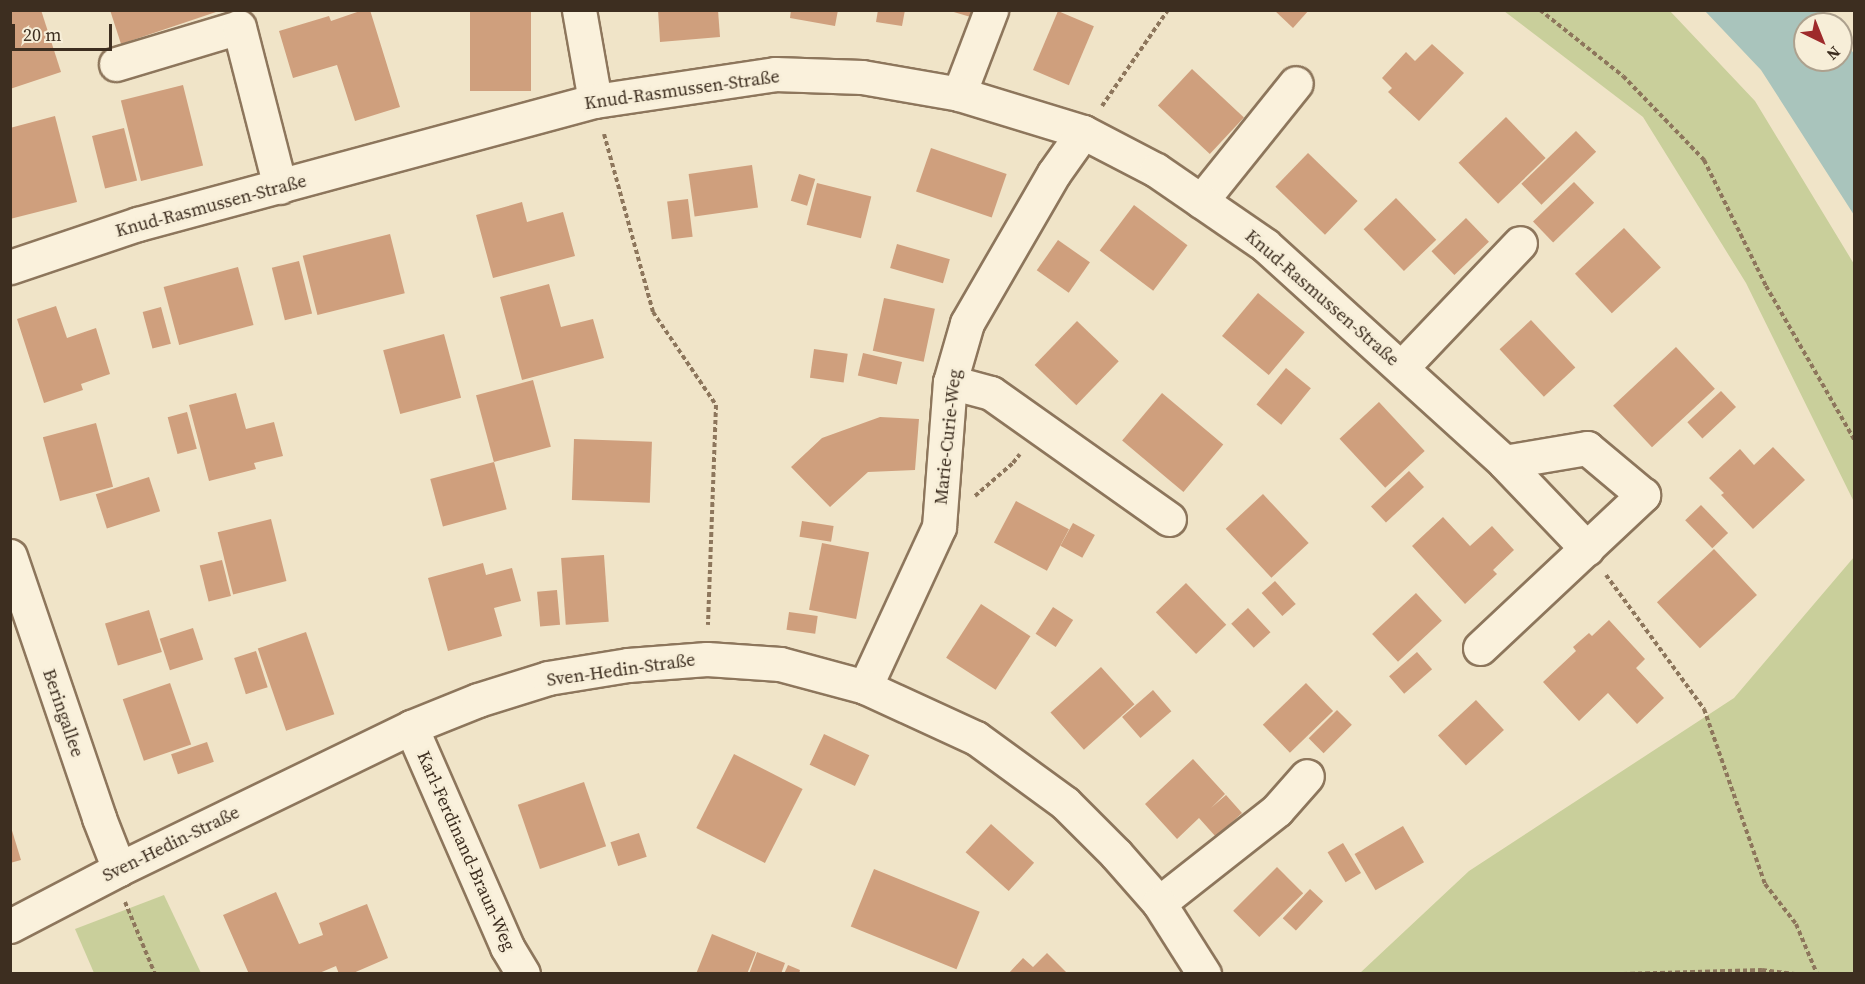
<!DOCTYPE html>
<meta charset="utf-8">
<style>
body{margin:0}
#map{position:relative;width:1865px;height:984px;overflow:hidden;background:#f0e4c8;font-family:"Source Serif 4",serif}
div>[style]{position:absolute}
.green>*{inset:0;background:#c9cf9b}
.water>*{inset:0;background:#a9c4bc}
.building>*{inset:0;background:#cf9f7d;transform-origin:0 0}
.path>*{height:4px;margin-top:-2px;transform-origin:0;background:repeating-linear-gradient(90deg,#8d765c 0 4.5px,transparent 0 7.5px)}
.roads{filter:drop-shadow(2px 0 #8d765c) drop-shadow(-2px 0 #8d765c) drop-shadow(0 2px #8d765c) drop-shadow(0 -2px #8d765c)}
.minor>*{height:33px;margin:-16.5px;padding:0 16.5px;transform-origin:16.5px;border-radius:16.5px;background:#faf1dc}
span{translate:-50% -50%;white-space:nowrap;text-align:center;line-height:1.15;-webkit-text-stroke:5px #f7eed8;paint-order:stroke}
.street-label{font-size:18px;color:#3d2e20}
.frame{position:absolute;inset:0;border:12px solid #3d2e20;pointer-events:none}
.north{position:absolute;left:1793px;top:12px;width:60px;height:60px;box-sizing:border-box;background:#f7eed8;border:2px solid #ada18e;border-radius:50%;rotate:137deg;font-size:16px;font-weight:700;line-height:24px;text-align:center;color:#3d2e20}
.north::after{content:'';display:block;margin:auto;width:21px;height:27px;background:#9e2a2b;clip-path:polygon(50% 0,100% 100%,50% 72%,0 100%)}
.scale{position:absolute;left:12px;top:24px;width:100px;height:27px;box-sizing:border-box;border:3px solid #3d2e20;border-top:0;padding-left:8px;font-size:18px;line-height:21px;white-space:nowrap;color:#3d2e20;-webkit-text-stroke:4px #f7eed8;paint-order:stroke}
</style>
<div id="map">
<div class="green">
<i style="clip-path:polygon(1504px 11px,1670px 11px,1755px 101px,1854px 264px,1854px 502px,1746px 283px,1643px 117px)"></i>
<i style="clip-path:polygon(1854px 557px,1854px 973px,1360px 973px,1469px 871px,1734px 698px)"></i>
<i style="clip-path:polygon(164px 895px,201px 973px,94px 973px,75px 929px)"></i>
</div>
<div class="water">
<i style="clip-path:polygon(1705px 11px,1824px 11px,1833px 24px,1805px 24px,1805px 60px,1841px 60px,1841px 35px,1854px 54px,1854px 215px,1761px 70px)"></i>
</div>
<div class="building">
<i style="clip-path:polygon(10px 10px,41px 10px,61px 72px,10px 89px)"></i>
<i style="clip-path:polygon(110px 10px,219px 10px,219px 11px,121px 44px)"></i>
<i style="clip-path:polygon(363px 10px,370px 10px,400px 107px,355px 121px,337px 65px,293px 78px,279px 31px,329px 16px,331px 21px)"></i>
<i style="left:470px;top:10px;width:61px;height:81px"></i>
<i style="clip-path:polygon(658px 10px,718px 10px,720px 37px,660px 42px)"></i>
<i style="clip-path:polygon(791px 10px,838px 10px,835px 26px,790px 18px)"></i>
<i style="clip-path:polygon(878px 10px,905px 10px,902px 26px,876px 22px)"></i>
<i style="clip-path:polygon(947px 10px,976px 10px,974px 18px)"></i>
<i style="clip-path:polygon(1274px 10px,1309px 10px,1293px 28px)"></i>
<i style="left:1058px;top:11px;width:39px;height:64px;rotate:23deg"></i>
<i style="clip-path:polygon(1432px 44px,1464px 73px,1419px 121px,1388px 92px,1392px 88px,1382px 78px,1406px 52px,1415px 61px)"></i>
<i style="left:1192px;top:69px;width:71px;height:50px;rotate:43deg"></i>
<i style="left:183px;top:85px;width:83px;height:64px;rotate:76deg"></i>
<i style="clip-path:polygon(55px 116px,77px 202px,10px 219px,10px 128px)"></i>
<i style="left:1506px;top:117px;width:57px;height:66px;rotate:46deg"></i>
<i style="left:124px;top:128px;width:54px;height:33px;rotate:76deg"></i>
<i style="left:1576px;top:131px;width:29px;height:76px;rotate:46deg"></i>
<i style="left:931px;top:148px;width:80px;height:46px;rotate:19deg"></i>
<i style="left:1308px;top:153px;width:69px;height:47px;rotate:44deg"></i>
<i style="left:752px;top:165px;width:43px;height:64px;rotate:82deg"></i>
<i style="left:799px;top:174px;width:17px;height:28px;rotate:17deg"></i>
<i style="left:1574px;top:182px;width:29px;height:57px;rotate:46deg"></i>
<i style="left:817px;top:183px;width:56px;height:43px;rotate:14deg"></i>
<i style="left:1396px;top:198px;width:58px;height:45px;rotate:46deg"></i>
<i style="left:688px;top:199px;width:38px;height:21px;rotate:83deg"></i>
<i style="clip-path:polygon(522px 202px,527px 222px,563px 212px,575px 256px,493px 278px,476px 215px)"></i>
<i style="left:1134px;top:205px;width:67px;height:57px;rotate:37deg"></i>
<i style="left:1466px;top:218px;width:33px;height:48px;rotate:46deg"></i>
<i style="left:1624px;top:228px;width:54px;height:67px;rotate:47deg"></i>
<i style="left:390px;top:234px;width:61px;height:90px;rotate:76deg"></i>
<i style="left:1058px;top:240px;width:39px;height:37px;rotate:35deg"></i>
<i style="left:897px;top:244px;width:55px;height:25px;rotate:16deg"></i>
<i style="left:299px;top:261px;width:54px;height:28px;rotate:76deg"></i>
<i style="left:238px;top:267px;width:60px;height:77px;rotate:75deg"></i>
<i style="clip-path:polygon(549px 284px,561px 327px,593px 319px,604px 358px,522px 380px,500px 297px)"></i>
<i style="left:1258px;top:293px;width:61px;height:56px;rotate:40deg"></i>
<i style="left:884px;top:298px;width:52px;height:54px;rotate:12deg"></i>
<i style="clip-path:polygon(56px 306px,67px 338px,96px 328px,110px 374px,81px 384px,83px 390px,44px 403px,17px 319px)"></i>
<i style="left:161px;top:307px;width:38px;height:19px;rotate:75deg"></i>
<i style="left:1531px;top:320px;width:65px;height:43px;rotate:47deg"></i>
<i style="left:1077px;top:321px;width:58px;height:61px;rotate:44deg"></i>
<i style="left:444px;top:334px;width:66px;height:63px;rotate:75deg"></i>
<i style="left:1676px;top:347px;width:57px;height:86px;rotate:47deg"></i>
<i style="left:814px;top:349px;width:34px;height:29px;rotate:8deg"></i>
<i style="left:863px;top:353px;width:40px;height:23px;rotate:13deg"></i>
<i style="left:1286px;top:368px;width:32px;height:47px;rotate:39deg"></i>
<i style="left:533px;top:380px;width:69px;height:59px;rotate:75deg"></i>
<i style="left:1721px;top:391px;width:22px;height:46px;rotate:47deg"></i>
<i style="clip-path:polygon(236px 393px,246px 429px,274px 422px,283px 456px,254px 463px,256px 469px,209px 481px,189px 405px)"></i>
<i style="left:1162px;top:393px;width:80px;height:62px;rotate:40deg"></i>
<i style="left:1379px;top:402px;width:67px;height:54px;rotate:47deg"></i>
<i style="left:187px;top:412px;width:38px;height:20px;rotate:75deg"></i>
<i style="clip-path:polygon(880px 417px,919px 419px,915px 470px,868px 472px,830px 507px,791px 467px,822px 438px)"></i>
<i style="left:96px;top:423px;width:66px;height:55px;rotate:75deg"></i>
<i style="left:574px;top:439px;width:78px;height:61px;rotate:2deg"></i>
<i style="clip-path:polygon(1773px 447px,1805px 480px,1753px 529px,1721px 495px,1724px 493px,1709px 478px,1740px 449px,1754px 465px)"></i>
<i style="left:494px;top:462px;width:49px;height:66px;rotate:75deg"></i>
<i style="left:1409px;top:471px;width:22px;height:52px;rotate:47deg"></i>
<i style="left:149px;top:477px;width:36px;height:56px;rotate:72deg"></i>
<i style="left:1263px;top:494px;width:67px;height:51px;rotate:47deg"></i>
<i style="left:1016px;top:501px;width:60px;height:47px;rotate:28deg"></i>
<i style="left:1701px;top:505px;width:39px;height:22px;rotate:46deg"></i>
<i style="clip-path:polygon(1443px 517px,1470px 546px,1492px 526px,1514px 550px,1493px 570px,1497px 574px,1465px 604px,1412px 546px)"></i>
<i style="left:271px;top:519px;width:64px;height:55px;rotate:76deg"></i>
<i style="left:802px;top:521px;width:32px;height:16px;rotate:9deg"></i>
<i style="left:1073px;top:523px;width:25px;height:26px;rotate:29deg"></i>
<i style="left:822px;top:543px;width:48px;height:68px;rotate:11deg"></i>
<i style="left:1714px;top:549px;width:63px;height:78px;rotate:47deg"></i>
<i style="left:604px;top:555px;width:67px;height:43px;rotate:86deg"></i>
<i style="left:222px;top:560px;width:37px;height:23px;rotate:76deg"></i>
<i style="clip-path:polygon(483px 563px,486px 575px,512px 568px,521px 601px,494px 608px,502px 636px,448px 651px,428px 578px)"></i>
<i style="left:1275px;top:581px;width:31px;height:18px;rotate:48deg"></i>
<i style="left:1186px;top:583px;width:58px;height:42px;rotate:46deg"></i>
<i style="left:557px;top:590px;width:35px;height:20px;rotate:85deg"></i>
<i style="left:1416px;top:593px;width:38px;height:60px;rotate:47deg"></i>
<i style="left:981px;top:604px;width:59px;height:64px;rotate:33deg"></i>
<i style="left:1053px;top:607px;width:24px;height:32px;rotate:33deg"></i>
<i style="left:1248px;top:608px;width:33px;height:23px;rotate:47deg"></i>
<i style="left:149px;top:610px;width:44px;height:46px;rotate:73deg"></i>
<i style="left:789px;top:612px;width:29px;height:18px;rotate:8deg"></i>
<i style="clip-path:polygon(1609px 620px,1645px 659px,1636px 668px,1664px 698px,1637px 724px,1608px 693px,1579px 721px,1543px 682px,1576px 651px,1573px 647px,1589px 633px,1592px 636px)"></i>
<i style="left:193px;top:628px;width:33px;height:35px;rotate:72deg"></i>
<i style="left:306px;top:632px;width:87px;height:51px;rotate:71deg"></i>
<i style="left:256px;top:651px;width:38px;height:23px;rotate:72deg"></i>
<i style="left:1417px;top:652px;width:23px;height:37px;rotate:49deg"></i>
<i style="left:1101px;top:667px;width:50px;height:68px;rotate:48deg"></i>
<i style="left:170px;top:683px;width:65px;height:50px;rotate:71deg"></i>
<i style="left:1306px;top:683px;width:39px;height:60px;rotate:46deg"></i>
<i style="left:1153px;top:690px;width:28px;height:41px;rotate:49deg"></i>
<i style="left:1476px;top:700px;width:41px;height:52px;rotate:47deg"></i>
<i style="left:1337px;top:710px;width:21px;height:40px;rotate:45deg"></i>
<i style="left:824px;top:734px;width:50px;height:34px;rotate:25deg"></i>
<i style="left:207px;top:742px;width:21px;height:38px;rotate:71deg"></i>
<i style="left:734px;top:754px;width:77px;height:83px;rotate:27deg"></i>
<i style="clip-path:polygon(1193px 759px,1225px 794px,1211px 808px,1226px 795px,1242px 813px,1216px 837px,1199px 818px,1177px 839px,1145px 804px)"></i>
<i style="left:584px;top:782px;width:68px;height:70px;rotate:71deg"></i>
<i style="clip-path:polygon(10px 824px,21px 860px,10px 863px)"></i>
<i style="left:991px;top:824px;width:58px;height:38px;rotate:42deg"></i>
<i style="left:1403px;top:826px;width:42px;height:56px;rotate:60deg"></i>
<i style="left:639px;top:833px;width:25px;height:30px;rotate:72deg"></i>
<i style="left:1343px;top:843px;width:35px;height:18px;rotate:59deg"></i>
<i style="left:1277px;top:867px;width:37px;height:62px;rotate:45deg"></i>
<i style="left:874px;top:869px;width:114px;height:62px;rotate:22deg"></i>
<i style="left:1310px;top:889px;width:18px;height:40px;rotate:43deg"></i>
<i style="clip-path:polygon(276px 892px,299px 944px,323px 935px,319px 923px,367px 904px,388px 958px,351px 974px,339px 974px,336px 966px,317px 974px,249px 974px,223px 915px)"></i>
<i style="clip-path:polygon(712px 934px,756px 952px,747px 974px,696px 974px)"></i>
<i style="clip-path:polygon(757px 952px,785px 963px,781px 974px,749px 974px)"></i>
<i style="clip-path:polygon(1047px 953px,1068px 974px,1008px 974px,1023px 958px,1033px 967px)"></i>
<i style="clip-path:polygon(788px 965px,800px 970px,799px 974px,784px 974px)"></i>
</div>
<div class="path">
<i style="left:1540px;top:10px;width:106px;rotate:38.5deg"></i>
<i style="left:1623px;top:76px;width:117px;rotate:46deg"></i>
<i style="left:1704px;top:160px;width:140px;rotate:63.8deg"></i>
<i style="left:1766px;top:286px;width:177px;rotate:60.1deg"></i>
<i style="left:1102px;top:106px;width:116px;rotate:-55.5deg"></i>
<i style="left:604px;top:134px;width:185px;rotate:74.6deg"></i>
<i style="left:653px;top:312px;width:112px;rotate:55.9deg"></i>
<i style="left:716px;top:405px;width:220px;rotate:92.1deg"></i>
<i style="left:975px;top:496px;width:50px;rotate:-41deg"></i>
<i style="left:1013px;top:463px;width:11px;rotate:-52deg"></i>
<i style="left:1606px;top:575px;width:166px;rotate:53.8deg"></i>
<i style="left:1704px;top:709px;width:185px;rotate:70.8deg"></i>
<i style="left:1765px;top:884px;width:51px;rotate:52.2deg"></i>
<i style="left:1796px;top:924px;width:54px;rotate:67.2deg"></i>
<i style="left:125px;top:902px;width:78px;rotate:67.4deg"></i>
<i style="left:1623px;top:974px;width:139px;rotate:-1.6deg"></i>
<i style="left:1762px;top:970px;width:33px;rotate:7deg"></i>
</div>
<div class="roads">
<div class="minor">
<i style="left:579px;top:10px;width:92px;rotate:80deg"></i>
<i style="left:116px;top:64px;width:128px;rotate:-16.7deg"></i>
<i style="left:239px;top:27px;width:165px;rotate:75.6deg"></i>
<i style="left:959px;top:94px;width:90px;rotate:-69.1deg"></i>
<i style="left:1201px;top:201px;width:151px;rotate:-51.2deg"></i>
<i style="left:10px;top:267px;width:135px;rotate:-18.6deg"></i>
<i style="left:138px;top:224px;width:473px;rotate:-15.1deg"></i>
<i style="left:595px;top:101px;width:182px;rotate:-8.5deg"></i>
<i style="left:775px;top:74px;width:87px;rotate:2deg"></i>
<i style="left:862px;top:77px;width:98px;rotate:9.9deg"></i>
<i style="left:959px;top:94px;width:130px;rotate:17deg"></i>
<i style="left:1083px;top:132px;width:82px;rotate:27.5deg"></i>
<i style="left:1156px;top:170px;width:132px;rotate:34.5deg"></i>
<i style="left:1265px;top:245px;width:323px;rotate:42.2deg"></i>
<i style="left:1504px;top:462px;width:120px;rotate:46.3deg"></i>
<i style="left:1402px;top:367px;width:171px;rotate:-46.4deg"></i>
<i style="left:950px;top:382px;width:42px;rotate:15deg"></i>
<i style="left:991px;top:393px;width:218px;rotate:35.3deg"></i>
<i style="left:10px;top:556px;width:277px;rotate:71.2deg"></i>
<i style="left:99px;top:818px;width:55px;rotate:68.6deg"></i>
<i style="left:1480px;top:648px;width:224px;rotate:-43.2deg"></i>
<i style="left:1643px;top:495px;width:73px;rotate:-140deg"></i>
<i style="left:1587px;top:448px;width:84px;rotate:170.4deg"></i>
<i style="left:865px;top:687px;width:176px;rotate:-65.2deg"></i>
<i style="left:939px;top:527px;width:145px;rotate:-85.7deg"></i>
<i style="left:950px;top:382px;width:61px;rotate:-73.9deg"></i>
<i style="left:967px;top:323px;width:173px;rotate:-59.9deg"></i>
<i style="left:1054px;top:173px;width:50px;rotate:-54.7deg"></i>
<i style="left:411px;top:727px;width:240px;rotate:66.4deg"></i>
<i style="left:507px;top:947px;width:31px;rotate:59deg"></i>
<i style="left:1159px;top:903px;width:150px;rotate:-38.2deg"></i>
<i style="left:1277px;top:810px;width:45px;rotate:-48.6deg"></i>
<i style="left:10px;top:926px;width:123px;rotate:-27.6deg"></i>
<i style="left:119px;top:869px;width:325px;rotate:-25.9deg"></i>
<i style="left:411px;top:727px;width:72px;rotate:-21.9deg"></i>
<i style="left:478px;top:700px;width:73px;rotate:-17.4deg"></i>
<i style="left:548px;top:678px;width:81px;rotate:-9.2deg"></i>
<i style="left:628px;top:665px;width:79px;rotate:-4.3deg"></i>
<i style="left:707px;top:659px;width:73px;rotate:3.9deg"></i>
<i style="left:780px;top:664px;width:88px;rotate:15.1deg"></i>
<i style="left:865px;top:687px;width:122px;rotate:24.7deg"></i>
<i style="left:976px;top:738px;width:110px;rotate:36.1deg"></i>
<i style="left:1065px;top:803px;width:72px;rotate:45deg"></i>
<i style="left:1116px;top:854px;width:65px;rotate:48.7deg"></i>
<i style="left:1159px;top:903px;width:84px;rotate:57.6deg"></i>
</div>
</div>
<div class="street-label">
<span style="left:682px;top:90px;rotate:-8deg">Knud-Rasmussen-Straße</span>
<span style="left:211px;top:206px;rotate:-15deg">Knud-Rasmussen-Straße</span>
<span style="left:1322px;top:298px;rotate:41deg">Knud-Rasmussen-Straße</span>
<span style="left:948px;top:437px;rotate:-84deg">Marie-Curie-Weg</span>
<span style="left:621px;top:670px;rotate:-8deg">Sven-Hedin-Straße</span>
<span style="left:63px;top:713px;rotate:71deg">Beringallee</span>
<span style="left:171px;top:844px;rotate:-26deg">Sven-Hedin-Straße</span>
<span style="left:466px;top:851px;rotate:66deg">Karl-Ferdinand-Braun-Weg</span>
</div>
<div class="frame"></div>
<div class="north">N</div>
<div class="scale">20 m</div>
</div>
